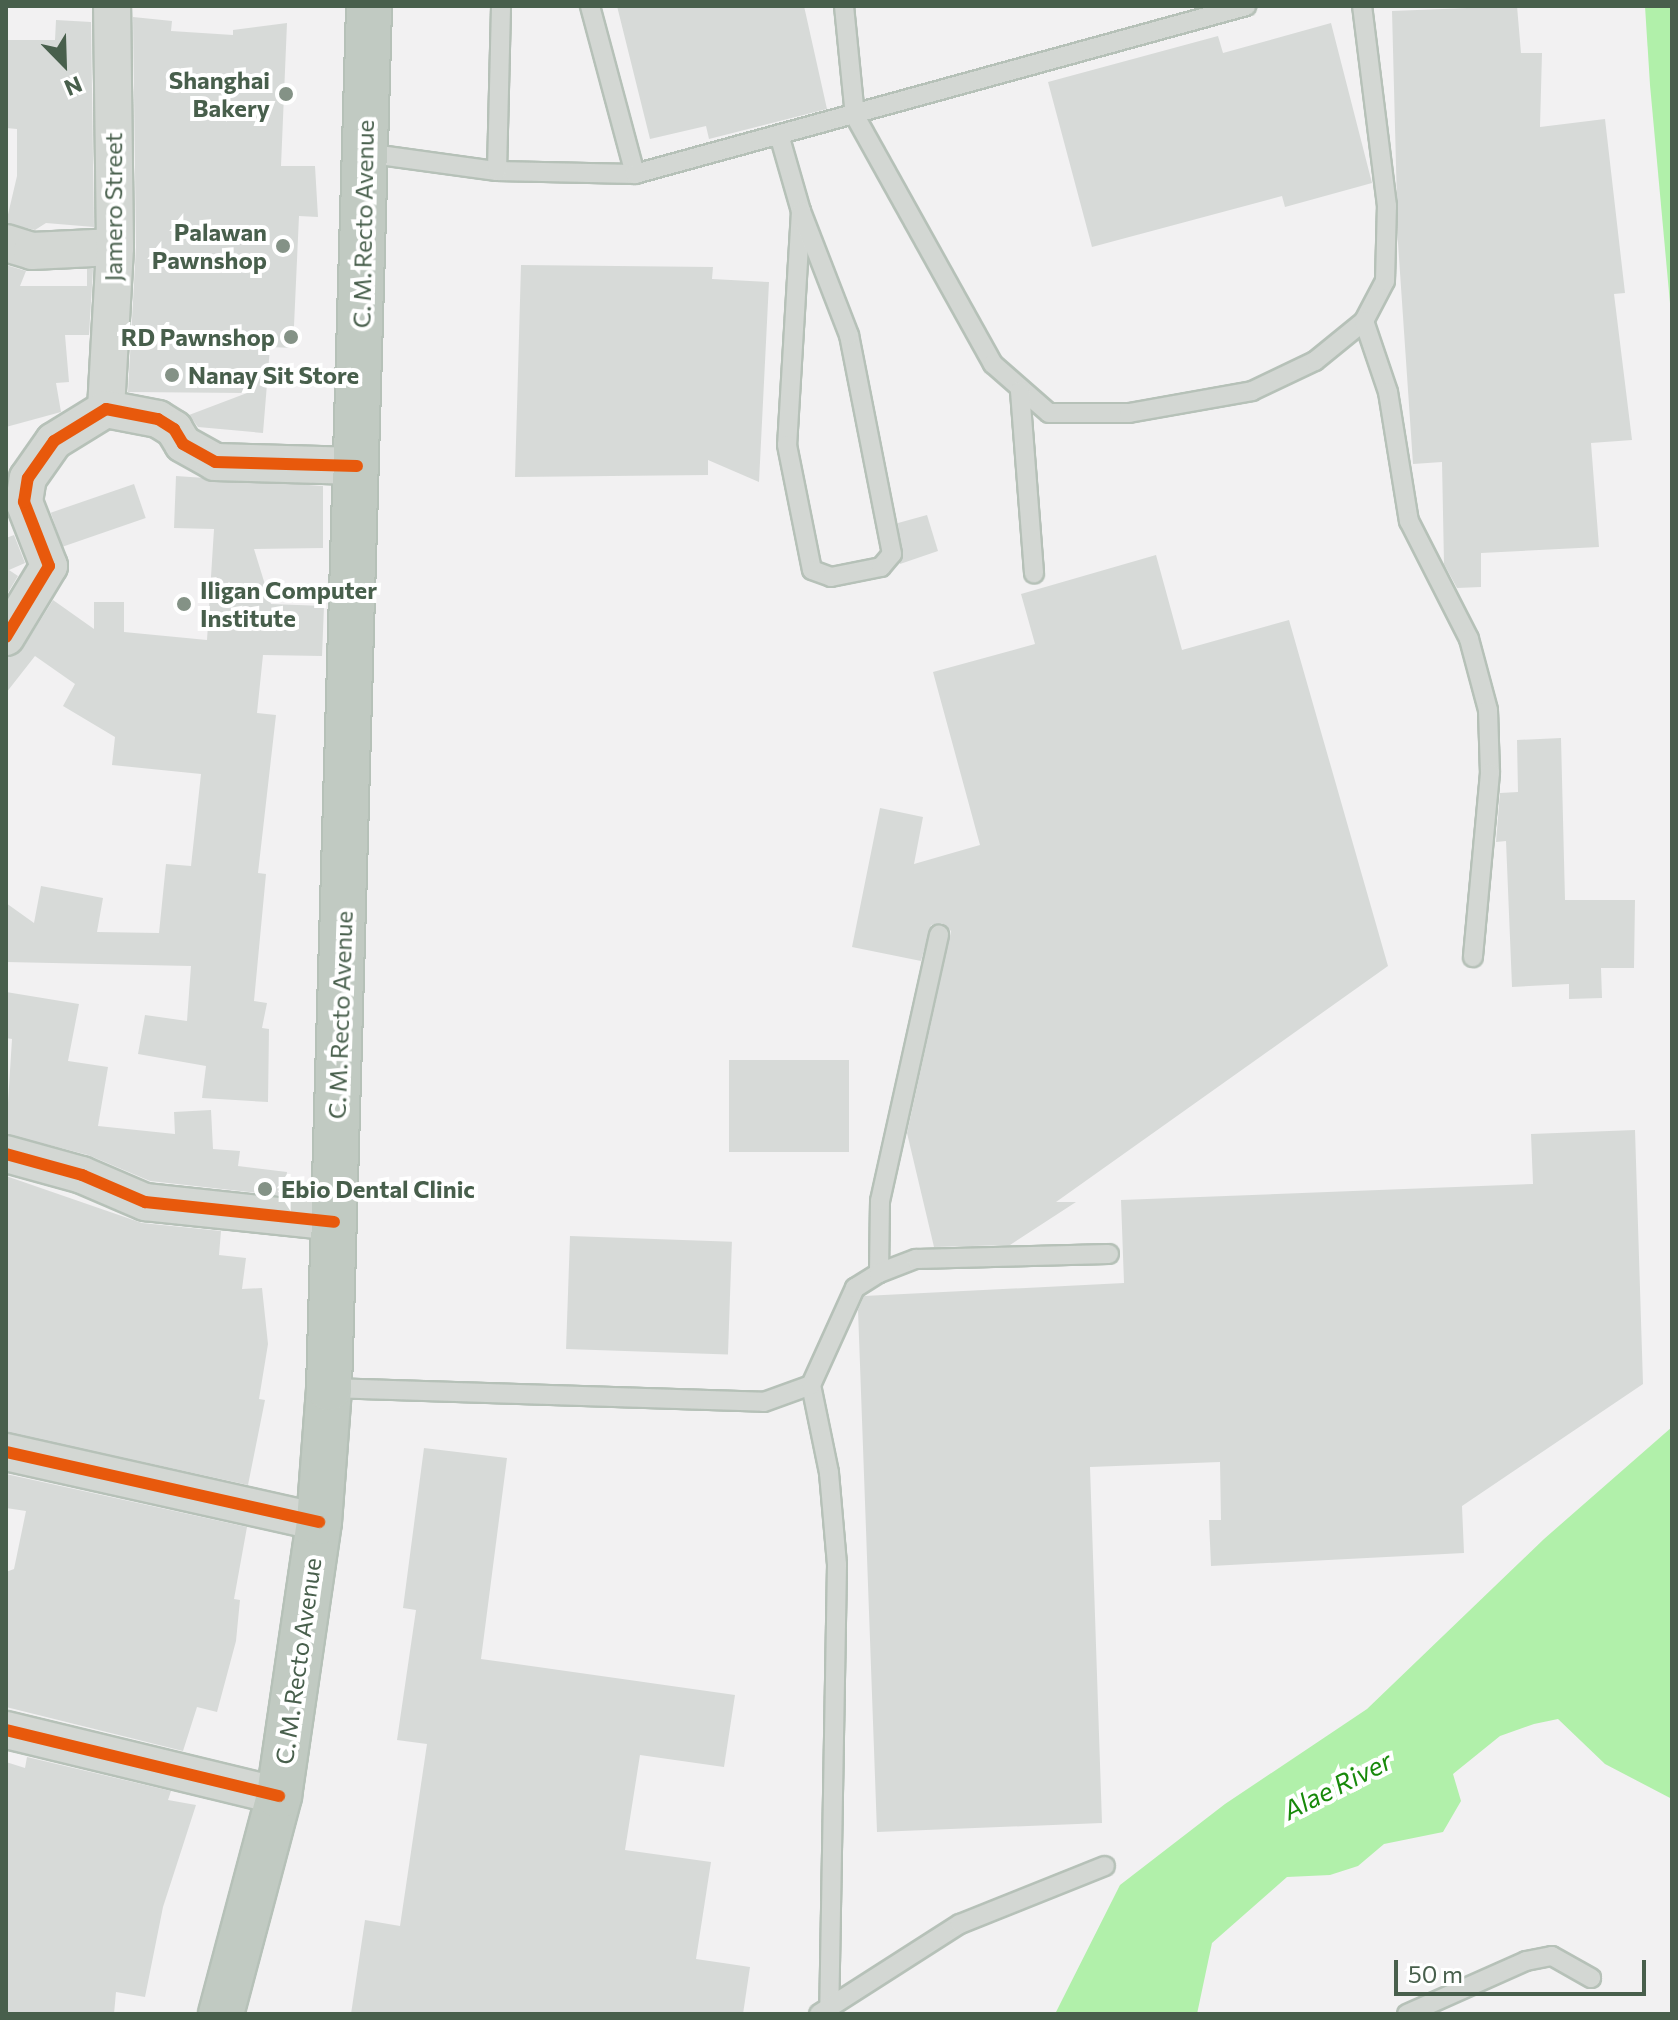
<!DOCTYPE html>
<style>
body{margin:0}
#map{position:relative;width:1678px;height:2020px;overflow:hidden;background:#f2f1f2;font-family:Commissioner,sans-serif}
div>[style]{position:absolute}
.water>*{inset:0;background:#b1f0aa}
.building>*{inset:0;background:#d7dad8;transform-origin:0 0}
.roads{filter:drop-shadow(2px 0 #b6c1b8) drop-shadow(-2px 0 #b6c1b8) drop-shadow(0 2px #b6c1b8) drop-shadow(0 -2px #b6c1b8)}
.lane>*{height:18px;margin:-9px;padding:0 9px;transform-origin:9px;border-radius:9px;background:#d3d7d3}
.street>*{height:36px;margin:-18px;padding:0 18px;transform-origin:18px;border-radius:18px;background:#d3d7d3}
.highway>*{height:44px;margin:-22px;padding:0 22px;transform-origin:22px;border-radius:22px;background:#c1cac2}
.cycleway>*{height:12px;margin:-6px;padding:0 6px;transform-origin:6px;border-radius:6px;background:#e8590c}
.dots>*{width:22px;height:22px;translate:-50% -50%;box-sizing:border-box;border:4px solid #fff;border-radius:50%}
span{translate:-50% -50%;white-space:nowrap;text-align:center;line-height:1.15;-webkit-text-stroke:8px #fff;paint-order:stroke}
.poi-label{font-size:24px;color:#485f4c;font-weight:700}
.right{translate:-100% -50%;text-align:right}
.left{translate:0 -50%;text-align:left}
.street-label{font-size:24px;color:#485f4c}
.water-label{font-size:26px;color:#17890a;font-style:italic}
.frame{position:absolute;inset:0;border:8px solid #485f4c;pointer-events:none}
.north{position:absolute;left:24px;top:24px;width:80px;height:80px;-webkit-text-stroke:6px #fff;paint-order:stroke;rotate:157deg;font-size:22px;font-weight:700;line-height:32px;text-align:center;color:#485f4c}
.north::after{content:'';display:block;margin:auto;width:28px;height:36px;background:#485f4c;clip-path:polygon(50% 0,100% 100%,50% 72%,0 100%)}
.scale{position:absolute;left:1394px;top:1960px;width:252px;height:36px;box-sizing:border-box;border:4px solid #485f4c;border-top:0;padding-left:10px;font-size:24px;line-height:28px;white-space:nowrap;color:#485f4c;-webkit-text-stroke:6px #fff;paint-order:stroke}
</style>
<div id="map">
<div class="water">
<i style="clip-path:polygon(1645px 6px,1672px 6px,1672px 325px,1650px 85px)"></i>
<i style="clip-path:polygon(1672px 1427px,1672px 1799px,1605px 1764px,1558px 1719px,1534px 1724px,1500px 1736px,1453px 1774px,1461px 1801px,1443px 1832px,1384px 1844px,1358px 1866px,1330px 1875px,1287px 1877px,1212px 1943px,1197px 2014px,1055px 2014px,1120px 1885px,1225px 1804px,1367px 1709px,1544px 1539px)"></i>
</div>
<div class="building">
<i style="clip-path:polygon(617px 6px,804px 6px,827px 109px,709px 139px,706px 126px,650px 139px)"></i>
<i style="clip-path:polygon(1517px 6px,1521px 53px,1542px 53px,1540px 127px,1605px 119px,1625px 293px,1614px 294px,1632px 440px,1591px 443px,1599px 547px,1481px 553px,1481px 587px,1457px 588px,1444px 564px,1442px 462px,1413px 464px,1398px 243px,1392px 11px)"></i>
<i style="clip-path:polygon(133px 17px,172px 21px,171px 31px,233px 35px,233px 30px,287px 23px,281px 166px,315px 166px,318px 217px,299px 216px,293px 348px,270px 347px,263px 433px,198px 427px,189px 415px,247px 393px,128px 392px,136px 247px)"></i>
<i style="clip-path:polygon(56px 20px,91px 22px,94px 227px,46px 223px,35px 230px,6px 223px,17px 176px,17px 129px,6px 128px,6px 40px,55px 40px)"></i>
<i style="clip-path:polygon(1331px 23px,1372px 183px,1285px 207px,1282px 196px,1092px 247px,1048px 82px,1218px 36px,1223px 53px)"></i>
<i style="clip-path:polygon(6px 265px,26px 271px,20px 286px,87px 286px,87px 269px,93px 269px,89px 335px,65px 335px,69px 382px,56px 383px,61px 412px,6px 427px)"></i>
<i style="clip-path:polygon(521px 265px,713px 267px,712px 279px,769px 282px,759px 482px,708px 460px,708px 475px,515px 477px)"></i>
<i style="clip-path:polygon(176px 476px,323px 486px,323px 548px,254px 549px,271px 604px,324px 606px,322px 656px,263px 655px,257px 713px,276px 715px,258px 873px,266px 874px,254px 1001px,267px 1003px,262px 1028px,269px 1029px,268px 1102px,202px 1098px,206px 1066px,138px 1054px,145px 1015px,187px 1021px,191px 966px,6px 962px,6px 903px,34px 923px,41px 886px,103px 898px,97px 932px,159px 933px,166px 864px,191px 866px,201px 774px,112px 765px,115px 737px,63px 706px,75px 684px,35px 656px,6px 693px,6px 658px,23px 648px,53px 600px,94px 629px,94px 602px,124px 602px,124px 632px,207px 640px,214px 529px,174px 528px)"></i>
<i style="left:134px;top:484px;width:36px;height:88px;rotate:71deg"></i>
<i style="clip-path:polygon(927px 515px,938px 551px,900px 564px,898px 523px)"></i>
<i style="clip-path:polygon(14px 535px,25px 563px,9px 570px,18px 576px,6px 596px,6px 538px)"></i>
<i style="clip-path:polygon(1156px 555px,1182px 650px,1289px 620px,1388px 966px,1056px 1202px,1076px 1202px,1010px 1245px,934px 1247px,907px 1133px,951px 931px,942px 923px,931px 925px,921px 961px,852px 947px,880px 808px,923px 817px,914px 864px,980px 845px,933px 672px,1035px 644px,1021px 594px)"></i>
<i style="clip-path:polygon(1561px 738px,1565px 900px,1635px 900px,1634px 968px,1601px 968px,1602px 998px,1569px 999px,1569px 984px,1512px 987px,1506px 841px,1496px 842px,1500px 793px,1518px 792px,1517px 740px)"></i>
<i style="clip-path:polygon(6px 992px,79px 1004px,68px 1061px,108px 1067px,98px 1126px,175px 1134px,174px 1112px,211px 1110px,213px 1149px,240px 1151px,238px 1166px,287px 1172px,284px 1196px,150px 1181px,88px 1155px,6px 1134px,12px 1039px,6px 1038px)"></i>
<i style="left:849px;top:1060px;width:92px;height:120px;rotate:90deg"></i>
<i style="clip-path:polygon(1635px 1130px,1643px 1384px,1462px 1506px,1464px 1553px,1211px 1566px,1209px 1520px,1221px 1520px,1220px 1462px,1090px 1467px,1102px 1823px,877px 1832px,858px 1310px,864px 1296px,1124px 1283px,1121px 1200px,1533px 1184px,1531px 1134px)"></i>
<i style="clip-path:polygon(6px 1176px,142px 1223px,221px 1231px,219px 1255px,246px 1258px,242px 1289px,262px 1288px,268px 1344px,259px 1399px,265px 1400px,248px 1485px,6px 1432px)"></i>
<i style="left:570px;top:1236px;width:162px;height:113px;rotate:2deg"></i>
<i style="clip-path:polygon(424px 1448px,507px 1458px,481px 1659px,735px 1695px,724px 1767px,640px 1755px,625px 1850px,711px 1862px,696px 1959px,750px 1967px,743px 2014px,351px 2014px,365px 1920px,400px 1926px,427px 1744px,397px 1740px,416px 1610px,403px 1608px)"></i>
<i style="clip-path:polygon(6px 1474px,247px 1527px,234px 1599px,240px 1600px,236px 1641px,217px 1712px,197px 1707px,183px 1751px,6px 1707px,6px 1572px,14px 1569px,26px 1511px,6px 1508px)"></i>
<i style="clip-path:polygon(27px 1757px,171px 1791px,168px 1800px,196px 1805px,163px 1907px,145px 1997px,116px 1992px,114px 2014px,6px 2014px,6px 1762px,25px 1768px)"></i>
</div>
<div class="roads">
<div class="lane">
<i style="left:590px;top:6px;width:174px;rotate:75deg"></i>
<i style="left:844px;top:6px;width:111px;rotate:84.3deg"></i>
<i style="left:855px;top:116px;width:284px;rotate:60.9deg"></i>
<i style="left:993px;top:364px;width:74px;rotate:41.2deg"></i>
<i style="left:1049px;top:413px;width:80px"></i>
<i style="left:1129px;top:413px;width:125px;rotate:-10.1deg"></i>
<i style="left:1252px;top:391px;width:70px;rotate:-25.5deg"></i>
<i style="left:1315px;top:361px;width:63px;rotate:-39.2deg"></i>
<i style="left:1364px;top:321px;width:45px;rotate:-62.3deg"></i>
<i style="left:1385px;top:281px;width:75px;rotate:-88.5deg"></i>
<i style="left:1387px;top:206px;width:202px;rotate:-97.1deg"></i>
<i style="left:780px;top:138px;width:76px;rotate:74deg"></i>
<i style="left:801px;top:211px;width:234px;rotate:93.4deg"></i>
<i style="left:787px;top:445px;width:127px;rotate:78.7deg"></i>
<i style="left:812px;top:570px;width:20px;rotate:20deg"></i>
<i style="left:831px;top:577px;width:51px;rotate:-11.3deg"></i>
<i style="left:881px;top:567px;width:17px;rotate:-50deg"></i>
<i style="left:892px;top:554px;width:223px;rotate:-101.1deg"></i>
<i style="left:849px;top:335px;width:133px;rotate:-111.2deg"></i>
<i style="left:365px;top:153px;width:133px;rotate:7.8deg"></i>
<i style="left:497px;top:171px;width:138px;rotate:1.2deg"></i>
<i style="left:635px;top:174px;width:634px;rotate:-15.37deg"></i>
<i style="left:497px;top:171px;width:165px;rotate:-88.6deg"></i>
<i style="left:1364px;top:321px;width:75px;rotate:71.3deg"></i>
<i style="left:1388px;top:392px;width:131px;rotate:80.8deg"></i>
<i style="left:1409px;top:521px;width:132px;rotate:63deg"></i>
<i style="left:1469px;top:639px;width:73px;rotate:75deg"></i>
<i style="left:1488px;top:710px;width:63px;rotate:88.2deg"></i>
<i style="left:1490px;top:773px;width:185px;rotate:95.3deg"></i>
<i style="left:1020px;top:391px;width:183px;rotate:85.6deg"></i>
<i style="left:879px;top:1273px;width:72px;rotate:-89.2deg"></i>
<i style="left:880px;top:1201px;width:273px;rotate:-77.5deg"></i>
<i style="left:811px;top:1385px;width:90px;rotate:78.4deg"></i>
<i style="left:829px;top:1473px;width:92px;rotate:85deg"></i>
<i style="left:837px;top:1565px;width:437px;rotate:91deg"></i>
<i style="left:329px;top:1388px;width:435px;rotate:1.8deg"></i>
<i style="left:764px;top:1402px;width:50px;rotate:-19.9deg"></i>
<i style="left:811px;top:1385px;width:107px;rotate:-65.6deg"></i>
<i style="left:855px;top:1288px;width:28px;rotate:-32deg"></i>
<i style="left:879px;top:1273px;width:40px;rotate:-21deg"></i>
<i style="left:916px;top:1259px;width:193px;rotate:-1.5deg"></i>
<i style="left:819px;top:2014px;width:167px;rotate:-32.6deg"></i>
<i style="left:960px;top:1924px;width:156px;rotate:-21.8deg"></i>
<i style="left:1407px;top:2014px;width:130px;rotate:-24deg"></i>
<i style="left:1526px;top:1961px;width:26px;rotate:-11deg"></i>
<i style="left:1552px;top:1956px;width:45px;rotate:29.4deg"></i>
</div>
<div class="street">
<i style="left:6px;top:243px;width:27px;rotate:17deg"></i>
<i style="left:32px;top:251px;width:83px;rotate:-2.8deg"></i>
<i style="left:106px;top:409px;width:162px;rotate:-86.8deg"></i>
<i style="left:115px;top:247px;width:241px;rotate:-90.7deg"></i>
<i style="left:6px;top:637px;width:83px;rotate:-58.8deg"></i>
<i style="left:49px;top:566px;width:69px;rotate:-111.3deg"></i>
<i style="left:24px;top:502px;width:24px;rotate:-81deg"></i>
<i style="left:28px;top:478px;width:45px;rotate:-54.9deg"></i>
<i style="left:54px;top:441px;width:61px;rotate:-31.6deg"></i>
<i style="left:106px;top:409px;width:53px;rotate:10.9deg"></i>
<i style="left:158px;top:419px;width:19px;rotate:32deg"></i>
<i style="left:174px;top:429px;width:17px;rotate:59deg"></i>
<i style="left:183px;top:444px;width:37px;rotate:29deg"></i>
<i style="left:215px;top:462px;width:142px;rotate:1.6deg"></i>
<i style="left:6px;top:1154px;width:79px;rotate:15.4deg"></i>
<i style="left:82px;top:1175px;width:69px;rotate:23.2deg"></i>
<i style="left:145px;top:1202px;width:190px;rotate:6deg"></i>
<i style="left:6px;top:1452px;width:321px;rotate:12.6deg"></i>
<i style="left:6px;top:1730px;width:281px;rotate:13.6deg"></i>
</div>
<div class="highway">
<i style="left:221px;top:2014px;width:226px;rotate:-75.1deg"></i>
<i style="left:279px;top:1796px;width:277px;rotate:-81.7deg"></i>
<i style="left:319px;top:1522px;width:134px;rotate:-85.7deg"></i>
<i style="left:329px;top:1388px;width:1383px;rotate:-88.34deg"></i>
</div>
</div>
<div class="cycleway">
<i style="left:6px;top:637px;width:83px;rotate:-58.8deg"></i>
<i style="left:49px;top:566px;width:69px;rotate:-111.3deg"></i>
<i style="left:24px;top:502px;width:24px;rotate:-81deg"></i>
<i style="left:28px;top:478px;width:45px;rotate:-54.9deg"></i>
<i style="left:54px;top:441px;width:61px;rotate:-31.6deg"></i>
<i style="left:106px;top:409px;width:53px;rotate:10.9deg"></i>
<i style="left:158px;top:419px;width:19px;rotate:32deg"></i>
<i style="left:174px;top:429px;width:17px;rotate:59deg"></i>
<i style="left:183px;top:444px;width:37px;rotate:29deg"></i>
<i style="left:215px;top:462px;width:142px;rotate:1.6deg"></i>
<i style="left:6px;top:1154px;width:79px;rotate:15.4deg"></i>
<i style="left:82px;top:1175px;width:69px;rotate:23.2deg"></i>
<i style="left:145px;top:1202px;width:190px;rotate:6deg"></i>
<i style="left:6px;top:1452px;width:321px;rotate:12.6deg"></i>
<i style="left:6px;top:1730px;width:281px;rotate:13.6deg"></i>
</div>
<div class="dots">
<i style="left:286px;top:94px;background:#849286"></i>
<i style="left:283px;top:246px;background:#849286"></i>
<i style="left:291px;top:337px;background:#849286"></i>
<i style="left:172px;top:375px;background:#849286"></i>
<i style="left:184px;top:604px;background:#849286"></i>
<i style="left:265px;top:1189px;background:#849286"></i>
</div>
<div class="poi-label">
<span class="right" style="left:270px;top:94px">Shanghai<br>Bakery</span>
<span class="right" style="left:267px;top:246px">Palawan<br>Pawnshop</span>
<span class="right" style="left:275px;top:337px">RD Pawnshop</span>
<span class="left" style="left:188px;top:375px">Nanay Sit Store</span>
<span class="left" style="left:200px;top:604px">Iligan Computer<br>Institute</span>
<span class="left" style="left:281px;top:1189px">Ebio Dental Clinic</span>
</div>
<div class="street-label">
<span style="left:113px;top:207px;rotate:-90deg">Jamero Street</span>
<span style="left:363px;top:224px;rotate:-89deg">C. M. Recto Avenue</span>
<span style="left:340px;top:1015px;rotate:-88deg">C. M. Recto Avenue</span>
<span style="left:298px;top:1661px;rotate:-82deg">C. M. Recto Avenue</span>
</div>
<div class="water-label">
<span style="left:1337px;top:1785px;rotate:-27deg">Alae River</span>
</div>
<div class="frame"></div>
<div class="north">N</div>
<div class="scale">50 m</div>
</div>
